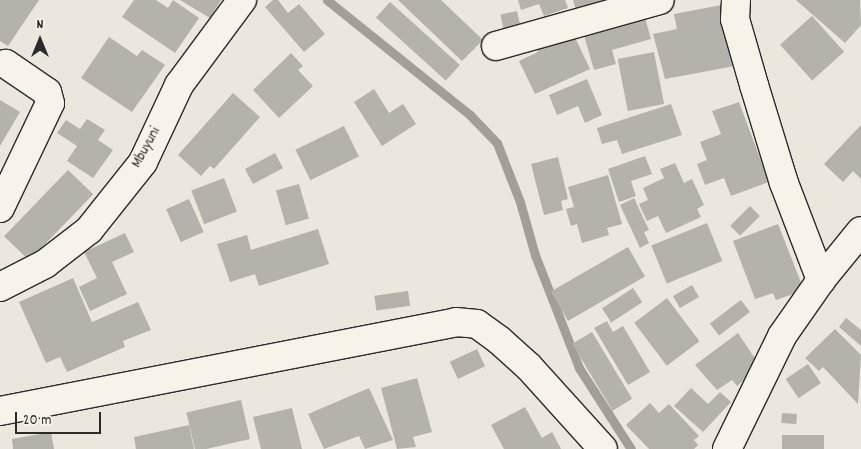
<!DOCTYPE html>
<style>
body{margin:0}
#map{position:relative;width:861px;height:449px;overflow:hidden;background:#ebe7dd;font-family:Dekko,sans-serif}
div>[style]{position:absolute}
.stream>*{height:9px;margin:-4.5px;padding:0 4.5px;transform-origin:4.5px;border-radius:4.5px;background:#a29f98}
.building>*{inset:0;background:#b5b2ab;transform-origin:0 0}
.roads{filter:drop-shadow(1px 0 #2b2b2b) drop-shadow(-1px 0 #2b2b2b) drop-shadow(0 1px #2b2b2b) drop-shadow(0 -1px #2b2b2b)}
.minor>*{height:28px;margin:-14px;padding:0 14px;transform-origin:14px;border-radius:14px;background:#f7f3e8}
span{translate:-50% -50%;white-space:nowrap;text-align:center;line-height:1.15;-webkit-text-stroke:4.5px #f7f3e8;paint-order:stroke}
.street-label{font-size:15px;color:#2b2b2b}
.north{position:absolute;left:15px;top:15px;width:50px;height:50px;-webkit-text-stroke:4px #f7f3e8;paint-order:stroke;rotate:0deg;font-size:14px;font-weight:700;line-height:20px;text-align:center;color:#2b2b2b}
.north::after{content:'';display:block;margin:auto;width:18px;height:22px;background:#2b2b2b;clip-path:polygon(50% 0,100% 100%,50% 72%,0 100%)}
.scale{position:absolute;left:15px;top:412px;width:86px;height:22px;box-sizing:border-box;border:2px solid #2b2b2b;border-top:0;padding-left:6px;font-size:15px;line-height:18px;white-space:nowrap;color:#2b2b2b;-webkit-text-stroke:4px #f7f3e8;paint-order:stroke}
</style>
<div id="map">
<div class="stream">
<i style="left:327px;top:0;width:184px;rotate:38.8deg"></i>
<i style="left:470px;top:115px;width:39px;rotate:46deg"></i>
<i style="left:497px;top:143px;width:63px;rotate:68.7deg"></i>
<i style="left:520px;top:202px;width:55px;rotate:74.2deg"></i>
<i style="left:535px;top:255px;width:121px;rotate:68.7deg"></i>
<i style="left:579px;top:368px;width:96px;rotate:57.3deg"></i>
</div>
<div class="building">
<i style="clip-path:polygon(0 0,39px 0,8px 46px,0 41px)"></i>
<i style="clip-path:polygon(134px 0,156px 0,168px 8px,173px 0,199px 18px,175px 53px,122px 17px)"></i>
<i style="clip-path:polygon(180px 0,221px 0,210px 18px)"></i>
<i style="clip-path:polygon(273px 0,278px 0,288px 13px,299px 4px,325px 34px,304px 52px,265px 7px)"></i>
<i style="clip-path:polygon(398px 0,441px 0,483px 40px,462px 61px)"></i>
<i style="clip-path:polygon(518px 0,565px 0,568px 8px,544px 16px,539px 4px,521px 10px)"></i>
<i style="clip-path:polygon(573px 0,603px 0,604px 3px,576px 10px)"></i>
<i style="clip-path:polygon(796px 0,860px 0,861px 25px,845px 43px)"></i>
<i style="left:390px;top:2px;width:94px;height:21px;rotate:42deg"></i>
<i style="clip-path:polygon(727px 4px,735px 66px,665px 79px,653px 34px,677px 29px,674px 14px)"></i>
<i style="left:517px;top:11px;width:19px;height:17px;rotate:78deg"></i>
<i style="clip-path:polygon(644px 14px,651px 39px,612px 50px,616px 64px,594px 70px,583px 32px)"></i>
<i style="left:812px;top:16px;width:48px;height:43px;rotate:48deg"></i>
<i style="clip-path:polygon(571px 29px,590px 69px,535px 94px,519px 61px,538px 52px,535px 45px)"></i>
<i style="clip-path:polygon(109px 37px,137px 56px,142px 50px,165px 65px,132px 112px,81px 78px)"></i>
<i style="left:654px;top:52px;width:53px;height:37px;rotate:79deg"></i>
<i style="clip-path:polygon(291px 53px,303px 66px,298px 70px,313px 86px,279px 118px,253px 90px)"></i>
<i style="clip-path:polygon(587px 79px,602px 115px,585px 123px,578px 106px,557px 115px,549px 95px)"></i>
<i style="clip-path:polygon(374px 89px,389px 113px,403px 104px,416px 124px,382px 146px,354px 102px)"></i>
<i style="clip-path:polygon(233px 93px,260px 117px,214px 169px,210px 166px,201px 176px,178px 155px)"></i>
<i style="clip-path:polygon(0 100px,20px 112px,0 146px)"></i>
<i style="clip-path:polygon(739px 102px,769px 182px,731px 196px,724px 178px,705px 185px,697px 164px,707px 160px,700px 142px,721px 134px,712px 111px)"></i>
<i style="clip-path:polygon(671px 104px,682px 135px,622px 154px,617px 140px,602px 144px,597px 128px)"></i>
<i style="clip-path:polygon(87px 119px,105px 130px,98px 140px,113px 150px,93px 178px,67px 161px,77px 146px,57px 133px,66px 120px,80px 129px)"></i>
<i style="clip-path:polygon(861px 125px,861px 179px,853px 171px,843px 182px,824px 164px)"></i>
<i style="left:344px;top:126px;width:34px;height:54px;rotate:64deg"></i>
<i style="left:275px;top:153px;width:17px;height:34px;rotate:62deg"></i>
<i style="clip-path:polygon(645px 156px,652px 174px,631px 181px,636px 196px,619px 202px,608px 169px)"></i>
<i style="clip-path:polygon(558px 157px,568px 199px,561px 201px,563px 210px,544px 215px,531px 164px)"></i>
<i style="clip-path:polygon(675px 163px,684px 183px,692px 179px,704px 205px,697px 209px,701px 217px,666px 233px,658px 216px,647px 221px,639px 204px,648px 200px,643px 188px,664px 178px,660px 169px)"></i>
<i style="left:68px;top:170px;width:35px;height:92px;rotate:44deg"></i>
<i style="clip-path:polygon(608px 175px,622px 224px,607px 228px,609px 235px,582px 243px,577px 224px,571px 226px,566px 209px,574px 207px,568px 187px)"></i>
<i style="left:224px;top:178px;width:36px;height:35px;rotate:69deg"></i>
<i style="left:299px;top:184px;width:36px;height:24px;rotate:74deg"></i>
<i style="clip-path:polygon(634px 198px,649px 230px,644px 232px,649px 243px,640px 248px,620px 205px)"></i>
<i style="left:189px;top:199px;width:36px;height:25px;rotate:66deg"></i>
<i style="left:750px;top:206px;width:14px;height:28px;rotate:45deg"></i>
<i style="left:707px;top:223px;width:41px;height:60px;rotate:68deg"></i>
<i style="clip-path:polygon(778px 224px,804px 290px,776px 300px,773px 293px,755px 299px,733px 241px)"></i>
<i style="clip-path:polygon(318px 229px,329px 264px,259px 286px,255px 274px,230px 282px,217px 244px,247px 235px,251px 250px)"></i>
<i style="clip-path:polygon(125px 233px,134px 252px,112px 262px,127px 294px,90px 311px,79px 287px,97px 278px,84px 252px)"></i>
<i style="left:628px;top:247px;width:34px;height:89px;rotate:60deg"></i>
<i style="clip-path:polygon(73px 278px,92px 322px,138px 302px,151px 330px,123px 341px,125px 347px,67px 372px,60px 357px,46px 363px,19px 302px)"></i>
<i style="left:692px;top:285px;width:14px;height:22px;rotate:60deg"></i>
<i style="left:633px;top:288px;width:17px;height:37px;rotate:57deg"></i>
<i style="left:408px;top:291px;width:15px;height:34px;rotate:82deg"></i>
<i style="left:667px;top:298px;width:54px;height:41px;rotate:53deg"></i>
<i style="left:741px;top:300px;width:15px;height:39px;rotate:53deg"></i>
<i style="clip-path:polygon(846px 318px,861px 330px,861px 346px,839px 327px)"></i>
<i style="clip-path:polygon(607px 321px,613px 332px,623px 326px,650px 372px,628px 385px,594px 328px)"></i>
<i style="clip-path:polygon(835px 329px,861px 355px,858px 404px,823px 367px,819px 371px,805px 358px)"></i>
<i style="left:592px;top:332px;width:78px;height:23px;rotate:59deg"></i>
<i style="clip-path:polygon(738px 333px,760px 366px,737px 386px,732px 380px,717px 390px,695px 365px)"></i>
<i style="left:477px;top:349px;width:19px;height:30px;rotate:65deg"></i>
<i style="left:808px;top:364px;width:23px;height:27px;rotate:56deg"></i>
<i style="clip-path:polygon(417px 378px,432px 432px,413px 437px,416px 447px,397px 449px,381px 388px)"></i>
<i style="clip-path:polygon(369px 388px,393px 440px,365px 449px,359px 436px,324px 449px,308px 414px)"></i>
<i style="clip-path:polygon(691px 388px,708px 404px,720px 392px,731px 402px,703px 432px,674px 406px)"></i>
<i style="left:241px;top:400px;width:40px;height:56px;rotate:77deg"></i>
<i style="clip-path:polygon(650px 403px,659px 413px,669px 404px,699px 436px,694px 440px,698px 445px,694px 449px,649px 449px,626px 425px)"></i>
<i style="clip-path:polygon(525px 407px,542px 438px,552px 432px,561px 449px,504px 449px,491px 425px)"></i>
<i style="clip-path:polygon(292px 408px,302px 449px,261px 449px,253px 417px)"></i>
<i style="left:782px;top:413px;width:15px;height:10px;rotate:4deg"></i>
<i style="clip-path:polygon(189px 425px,194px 449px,136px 449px,134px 437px)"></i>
<i style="clip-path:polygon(51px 432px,54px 449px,13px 449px,12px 439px)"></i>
<i style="left:782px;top:435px;width:42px;height:14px"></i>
</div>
<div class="roads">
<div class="minor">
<i style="left:736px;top:0;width:19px;rotate:93deg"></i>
<i style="left:735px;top:19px;width:69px;rotate:73.9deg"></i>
<i style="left:754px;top:85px;width:102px;rotate:73deg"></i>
<i style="left:784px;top:183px;width:104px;rotate:69.1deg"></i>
<i style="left:496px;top:46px;width:170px;rotate:-15.7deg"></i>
<i style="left:0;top:208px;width:116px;rotate:-64.5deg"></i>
<i style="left:50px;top:103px;width:11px;rotate:-105deg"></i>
<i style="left:47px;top:92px;width:50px;rotate:-145.7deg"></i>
<i style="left:0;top:287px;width:51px;rotate:-27.1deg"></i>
<i style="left:45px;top:264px;width:56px;rotate:-37.7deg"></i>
<i style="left:89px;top:230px;width:87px;rotate:-51.5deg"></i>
<i style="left:143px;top:162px;width:85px;rotate:-64.9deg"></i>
<i style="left:179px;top:85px;width:106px;rotate:-53.5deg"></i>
<i style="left:0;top:411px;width:465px;rotate:-11deg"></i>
<i style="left:456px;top:322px;width:21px;rotate:5deg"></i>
<i style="left:477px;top:324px;width:27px;rotate:36deg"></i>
<i style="left:499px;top:340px;width:40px;rotate:42deg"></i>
<i style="left:529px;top:367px;width:110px;rotate:47.9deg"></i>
<i style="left:727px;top:449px;width:126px;rotate:-64deg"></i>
<i style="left:782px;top:336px;width:68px;rotate:-55.1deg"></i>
<i style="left:821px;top:280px;width:63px;rotate:-50.8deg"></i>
</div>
</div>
<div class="street-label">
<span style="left:147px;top:148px;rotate:-61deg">Mbuyuni</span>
</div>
<div class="north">N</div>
<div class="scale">20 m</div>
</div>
